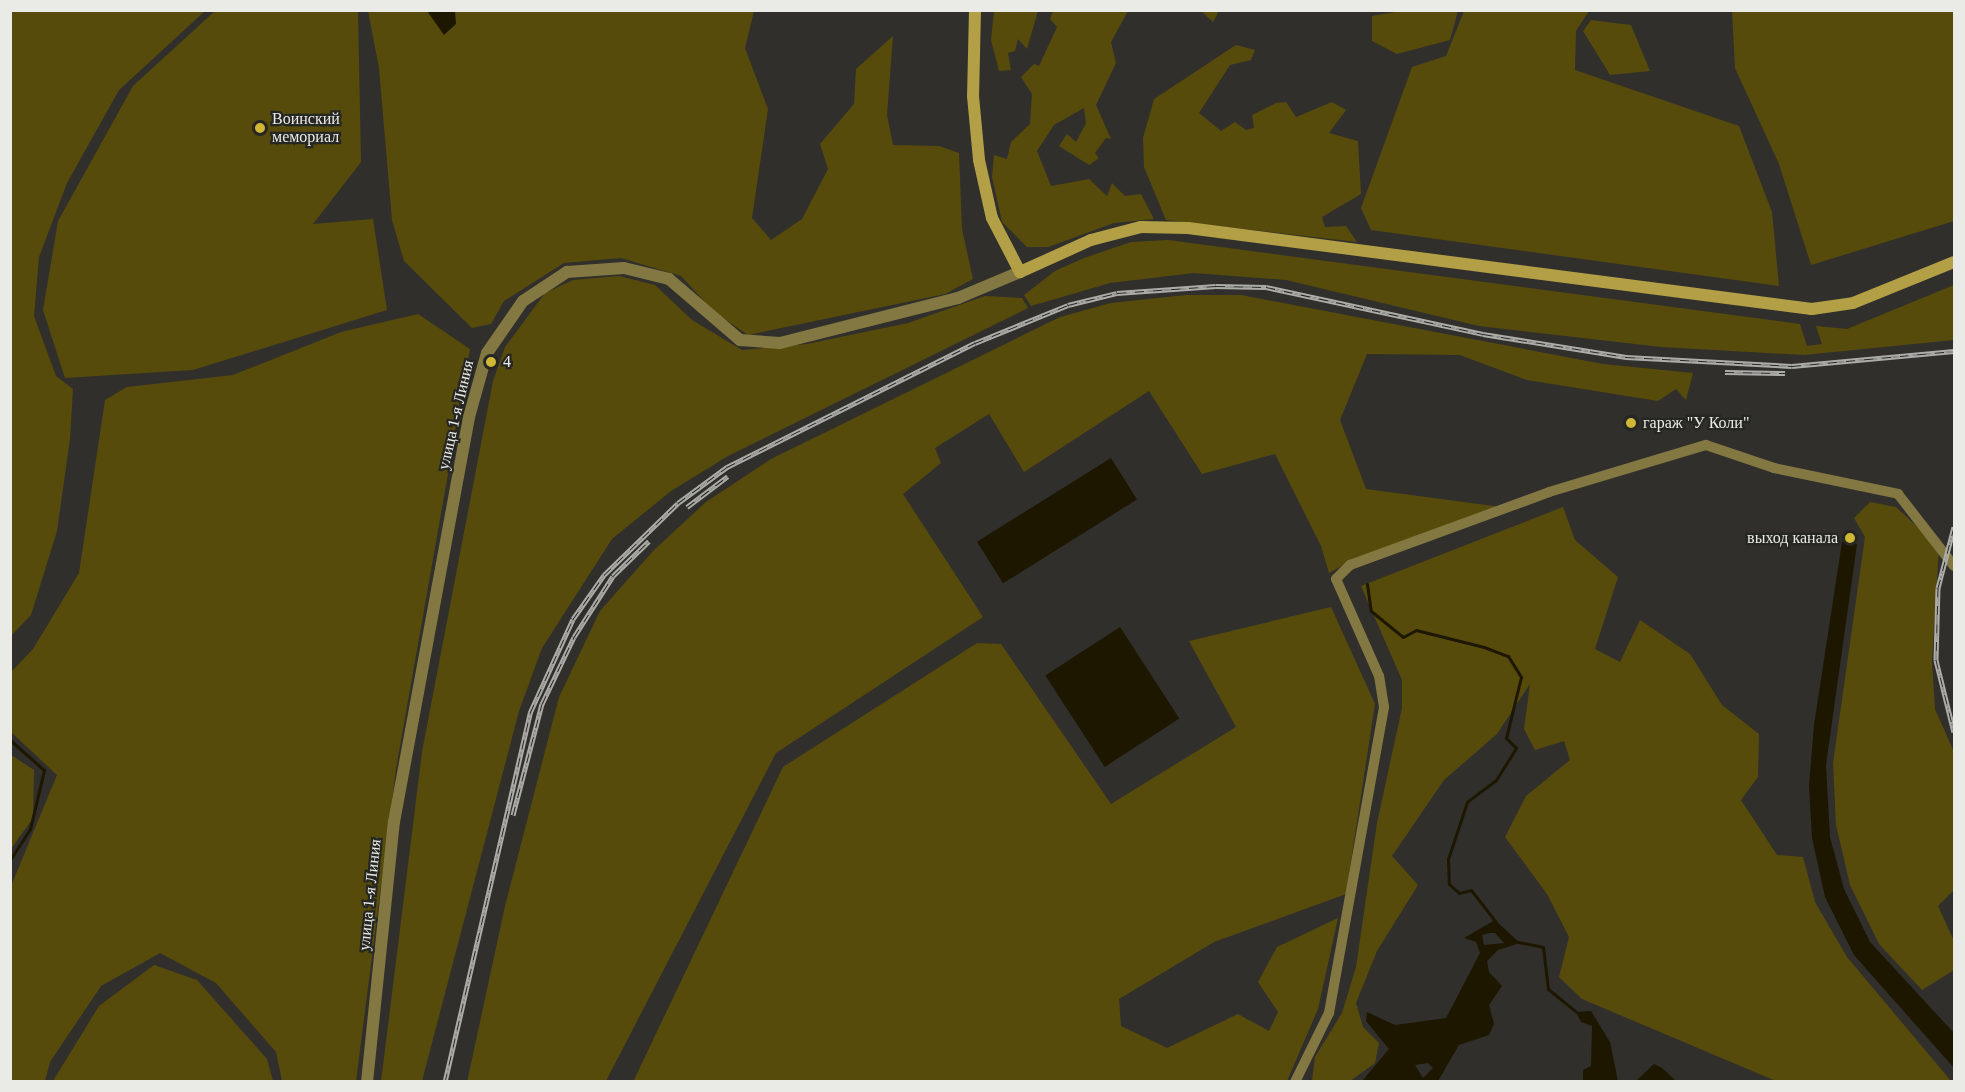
<!DOCTYPE html>
<meta charset="utf-8">
<style>
body{margin:0}
#map{position:relative;width:1965px;height:1092px;overflow:hidden;background:#302f2c;font-family:"Times New Roman",serif}
div>[style]{position:absolute}
.green>*{inset:0;background:#574b0b}
.water>*{inset:0;background:#1d1700;transform-origin:0 0}
.stream>*{height:3px;margin:-1.5px;padding:0 1.5px;transform-origin:1.5px;border-radius:1.5px;background:#1d1700}
.minor>*{height:10px;margin:-5px;padding:0 5px;transform-origin:5px;border-radius:5px;background:#837842}
.tertiary>*{height:12px;margin:-6px;padding:0 6px;transform-origin:6px;border-radius:6px;background:#837842}
.secondary>*{height:12px;margin:-6px;padding:0 6px;transform-origin:6px;border-radius:6px;background:#b3a046}
.rail>*{height:5px;margin-top:-2.5px;transform-origin:0;background:repeating-linear-gradient(90deg,#262622 0 9px,#acaca9 0 18px);box-sizing:border-box;border-block:2px solid #acaca9}
.dots>*{width:16px;height:16px;translate:-50% -50%;box-sizing:border-box;border:3px solid #262622;border-radius:50%}
span{translate:-50% -50%;white-space:nowrap;text-align:center;line-height:1.15;-webkit-text-stroke:4.5px #262622;paint-order:stroke}
.poi-label{font-size:16px;color:#eaeae7}
.left{translate:0 -50%;text-align:left}
.right{translate:-100% -50%;text-align:right}
.street-label{font-size:16px;color:#eaeae7}
.frame{position:absolute;inset:0;border:12px solid #eaeae7;pointer-events:none}
</style>
<div id="map">
<div class="green">
<i style="clip-path:polygon(11px 10px,205px 11px,119px 90px,67px 183px,39px 257px,34px 316px,56px 376px,73px 389px,70px 439px,57px 531px,31px 615px,11px 636px)"></i>
<i style="clip-path:polygon(1200px 10px,1219px 10px,1219px 11px,1213px 22px)"></i>
<i style="clip-path:polygon(215px 11px,358px 11px,361px 162px,313px 224px,373px 219px,387px 310px,193px 370px,65px 378px,43px 310px,58px 221px,133px 86px)"></i>
<i style="clip-path:polygon(368px 11px,754px 11px,745px 48px,768px 109px,752px 218px,771px 240px,802px 219px,828px 169px,820px 144px,854px 104px,856px 69px,893px 36px,887px 115px,893px 145px,939px 146px,959px 153px,962px 229px,973px 279px,945px 294px,748px 335px,714px 312px,681px 276px,621px 258px,564px 263px,504px 301px,491px 324px,472px 328px,404px 261px,392px 220px,379px 68px)"></i>
<i style="clip-path:polygon(994px 11px,1038px 11px,1027px 49px,1018px 39px,1015px 51px,1008px 53px,1011px 70px,999px 71px,991px 40px)"></i>
<i style="clip-path:polygon(1053px 11px,1128px 11px,1111px 42px,1116px 63px,1096px 105px,1111px 139px,1106px 138px,1095px 153px,1099px 158px,1089px 165px,1059px 146px,1067px 134px,1076px 142px,1086px 123px,1084px 108px,1054px 125px,1037px 151px,1051px 186px,1089px 179px,1107px 196px,1112px 183px,1125px 196px,1141px 194px,1154px 219px,1114px 223px,1048px 247px,1027px 247px,1002px 222px,992px 177px,994px 155px,1007px 159px,1011px 142px,1030px 124px,1032px 94px,1021px 77px,1034px 64px,1039px 66px,1057px 27px,1050px 19px)"></i>
<i style="clip-path:polygon(1401px 11px,1401px 10px,1458px 11px,1450px 40px,1397px 54px,1372px 41px,1372px 16px)"></i>
<i style="clip-path:polygon(1464px 11px,1589px 11px,1576px 31px,1575px 70px,1739px 126px,1772px 212px,1779px 286px,1371px 230px,1361px 208px,1412px 67px,1446px 56px)"></i>
<i style="clip-path:polygon(1732px 11px,1954px 11px,1954px 221px,1811px 265px,1779px 164px,1735px 68px)"></i>
<i style="clip-path:polygon(1591px 20px,1631px 25px,1650px 71px,1610px 75px,1583px 31px)"></i>
<i style="clip-path:polygon(1236px 45px,1255px 50px,1251px 60px,1230px 65px,1199px 113px,1221px 131px,1235px 122px,1246px 130px,1254px 128px,1252px 115px,1276px 103px,1286px 102px,1296px 117px,1332px 102px,1346px 110px,1329px 133px,1358px 141px,1361px 194px,1322px 217px,1325px 227px,1346px 226px,1357px 242px,1166px 220px,1144px 167px,1143px 138px,1154px 99px)"></i>
<i style="clip-path:polygon(1168px 240px,1800px 324px,1807px 346px,1822px 344px,1816px 326px,1847px 329px,1954px 285px,1954px 340px,1804px 355px,1661px 347px,1479px 326px,1286px 280px,1194px 273px,1110px 283px,1031px 306px,1024px 295px,1055px 271px,1084px 258px,1131px 242px)"></i>
<i style="clip-path:polygon(619px 276px,655px 285px,692px 320px,742px 350px,807px 344px,908px 323px,985px 296px,1022px 298px,1028px 308px,728px 456px,671px 491px,612px 539px,542px 648px,519px 711px,422px 1081px,381px 1082px,422px 752px,493px 381px,505px 347px,545px 293px,573px 280px)"></i>
<i style="clip-path:polygon(1186px 295px,1241px 295px,1603px 364px,1693px 373px,1686px 400px,1676px 389px,1658px 401px,1527px 380px,1460px 355px,1367px 354px,1340px 420px,1366px 489px,1501px 507px,1358px 557px,1329px 573px,1321px 546px,1275px 454px,1202px 474px,1149px 391px,1024px 472px,989px 414px,935px 448px,941px 463px,903px 494px,983px 617px,776px 753px,606px 1081px,467px 1082px,505px 906px,559px 697px,600px 611px,654px 550px,706px 502px,771px 459px,1060px 317px,1111px 303px)"></i>
<i style="clip-path:polygon(418px 314px,470px 349px,396px 769px,356px 1081px,282px 1081px,276px 1052px,216px 983px,160px 953px,101px 986px,50px 1062px,45px 1081px,11px 1082px,11px 886px,57px 775px,11px 732px,11px 672px,33px 649px,79px 573px,105px 400px,127px 387px,233px 375px,341px 332px)"></i>
<i style="clip-path:polygon(1870px 502px,1896px 507px,1939px 547px,1932px 662px,1935px 709px,1954px 752px,1954px 890px,1938px 906px,1954px 941px,1954px 970px,1922px 990px,1879px 944px,1850px 885px,1836px 825px,1833px 763px,1865px 537px,1854px 518px)"></i>
<i style="clip-path:polygon(1563px 507px,1575px 540px,1618px 577px,1595px 649px,1620px 662px,1640px 620px,1690px 654px,1722px 705px,1759px 734px,1758px 777px,1741px 800px,1777px 855px,1803px 857px,1815px 902px,1847px 957px,1951px 1081px,1776px 1081px,1582px 999px,1559px 977px,1569px 937px,1547px 894px,1505px 837px,1526px 796px,1570px 760px,1564px 741px,1535px 750px,1524px 729px,1530px 684px,1497px 734px,1444px 780px,1392px 856px,1418px 885px,1377px 951px,1356px 1003px,1363px 1027px,1379px 1043px,1375px 1063px,1350px 1081px,1312px 1081px,1315px 1057px,1342px 1013px,1356px 967px,1377px 823px,1402px 708px,1402px 680px,1361px 586px)"></i>
<i style="clip-path:polygon(1331px 607px,1375px 704px,1346px 894px,1214px 942px,1119px 999px,1121px 1026px,1167px 1048px,1238px 1014px,1269px 1031px,1278px 1012px,1258px 982px,1277px 947px,1338px 918px,1318px 1009px,1287px 1081px,633px 1082px,783px 767px,977px 643px,1001px 644px,1111px 804px,1236px 727px,1189px 641px)"></i>
<i style="clip-path:polygon(11px 755px,34px 770px,33px 818px,11px 849px)"></i>
<i style="clip-path:polygon(154px 965px,197px 980px,267px 1059px,273px 1081px,53px 1081px,99px 1006px)"></i>
</div>
<div class="water">
<i style="clip-path:polygon(427px 11px,455px 11px,456px 24px,444px 35px)"></i>
<i style="left:1111px;top:458px;width:49px;height:158px;rotate:58deg"></i>
<i style="clip-path:polygon(1842px 542px,1857px 544px,1826px 765px,1830px 837px,1844px 889px,1870px 942px,1954px 1033px,1954px 1068px,1854px 955px,1825px 897px,1812px 838px,1809px 786px,1814px 725px)"></i>
<i style="left:1120px;top:627px;width:109px;height:89px;rotate:57deg"></i>
<i style="clip-path:polygon(evenodd,1495px 920px,1520px 943px,1498px 950px,1487px 961px,1489px 972px,1502px 986px,1489px 1005px,1494px 1024px,1489px 1035px,1459px 1045px,1438px 1081px,1362px 1081px,1389px 1049px,1366px 1021px,1367px 1012px,1395px 1025px,1446px 1018px,1480px 953px,1476px 942px,1464px 938px,1495px 920px,1489px 933px,1495px 933px,1504px 943px,1484px 945px,1482px 935px,1489px 933px,1495px 920px,1428px 1063px,1433px 1068px,1423px 1078px,1415px 1065px,1428px 1063px)"></i>
<i style="clip-path:polygon(1591px 1011px,1610px 1042px,1618px 1081px,1583px 1081px,1583px 1070px,1591px 1066px,1592px 1026px,1581px 1022px,1576px 1012px)"></i>
<i style="clip-path:polygon(1654px 1064px,1662px 1068px,1676px 1081px,1636px 1081px)"></i>
</div>
<div class="stream">
<i style="left:1367px;top:584px;width:27px;rotate:82deg"></i>
<i style="left:1371px;top:611px;width:41px;rotate:39.1deg"></i>
<i style="left:1403px;top:637px;width:15px;rotate:-28deg"></i>
<i style="left:1416px;top:630px;width:70px;rotate:14deg"></i>
<i style="left:1484px;top:647px;width:26px;rotate:21deg"></i>
<i style="left:1508px;top:656px;width:25px;rotate:58deg"></i>
<i style="left:1521px;top:677px;width:63px;rotate:103.8deg"></i>
<i style="left:1506px;top:738px;width:14px;rotate:45deg"></i>
<i style="left:1516px;top:748px;width:38px;rotate:122deg"></i>
<i style="left:1496px;top:780px;width:36px;rotate:143deg"></i>
<i style="left:1467px;top:802px;width:60px;rotate:108.4deg"></i>
<i style="left:1448px;top:859px;width:25px;rotate:88deg"></i>
<i style="left:1449px;top:884px;width:13px;rotate:42deg"></i>
<i style="left:1459px;top:893px;width:12px;rotate:-14deg"></i>
<i style="left:1471px;top:890px;width:41px;rotate:52deg"></i>
<i style="left:10px;top:740px;width:45px;rotate:41.4deg"></i>
<i style="left:44px;top:770px;width:61px;rotate:103.3deg"></i>
<i style="left:30px;top:829px;width:37px;rotate:123deg"></i>
<i style="left:1518px;top:942px;width:25px;rotate:11deg"></i>
<i style="left:1543px;top:947px;width:42px;rotate:83.2deg"></i>
<i style="left:1548px;top:989px;width:36px;rotate:39deg"></i>
</div>
<div class="minor">
<i style="left:1295px;top:1082px;width:77px;rotate:-63.8deg"></i>
<i style="left:1329px;top:1013px;width:311px;rotate:-79.8deg"></i>
<i style="left:1384px;top:707px;width:31px;rotate:-99deg"></i>
<i style="left:1379px;top:676px;width:106px;rotate:-113.9deg"></i>
<i style="left:1336px;top:579px;width:20px;rotate:-45deg"></i>
<i style="left:1350px;top:565px;width:212px;rotate:-20.1deg"></i>
<i style="left:1549px;top:492px;width:164px;rotate:-16.7deg"></i>
<i style="left:1706px;top:445px;width:72px;rotate:18.7deg"></i>
<i style="left:1774px;top:468px;width:127px;rotate:11.8deg"></i>
<i style="left:1898px;top:494px;width:91px;rotate:52.1deg"></i>
</div>
<div class="tertiary">
<i style="left:367px;top:1082px;width:261px;rotate:-84.1deg"></i>
<i style="left:394px;top:822px;width:412px;rotate:-79.5deg"></i>
<i style="left:469px;top:417px;width:66px;rotate:-74.3deg"></i>
<i style="left:487px;top:353px;width:63px;rotate:-55.3deg"></i>
<i style="left:523px;top:301px;width:53px;rotate:-33.4deg"></i>
<i style="left:567px;top:272px;width:57px;rotate:-4deg"></i>
<i style="left:624px;top:268px;width:46px;rotate:13.7deg"></i>
<i style="left:669px;top:279px;width:94px;rotate:40.7deg"></i>
<i style="left:740px;top:340px;width:40px;rotate:4.3deg"></i>
<i style="left:780px;top:343px;width:184px;rotate:-14.2deg"></i>
<i style="left:958px;top:298px;width:67px;rotate:-22.8deg"></i>
</div>
<div class="secondary">
<i style="left:975px;top:10px;width:86px;rotate:91.3deg"></i>
<i style="left:973px;top:96px;width:64px;rotate:84.6deg"></i>
<i style="left:979px;top:160px;width:59px;rotate:77.4deg"></i>
<i style="left:992px;top:218px;width:61px;rotate:62.6deg"></i>
<i style="left:1020px;top:272px;width:78px;rotate:-24.3deg"></i>
<i style="left:1091px;top:240px;width:52px;rotate:-14.6deg"></i>
<i style="left:1141px;top:227px;width:47px;rotate:1.2deg"></i>
<i style="left:1188px;top:228px;width:629px;rotate:7.4deg"></i>
<i style="left:1812px;top:309px;width:41px;rotate:-8.3deg"></i>
<i style="left:1853px;top:303px;width:109px;rotate:-22.1deg"></i>
</div>
<div class="rail">
<i style="left:1725px;top:372px;width:60px;rotate:1deg"></i>
<i style="left:687px;top:507px;width:51px;rotate:-37.1deg"></i>
<i style="left:1954px;top:527px;width:63px;rotate:104.7deg"></i>
<i style="left:1938px;top:588px;width:72px;rotate:91.6deg"></i>
<i style="left:1936px;top:660px;width:74px;rotate:76deg"></i>
<i style="left:513px;top:815px;width:115px;rotate:-75.4deg"></i>
<i style="left:542px;top:704px;width:74px;rotate:-64.5deg"></i>
<i style="left:574px;top:637px;width:72px;rotate:-57.4deg"></i>
<i style="left:613px;top:576px;width:50px;rotate:-44.2deg"></i>
<i style="left:445px;top:1082px;width:379px;rotate:-77deg"></i>
<i style="left:530px;top:713px;width:103px;rotate:-65.4deg"></i>
<i style="left:573px;top:619px;width:54px;rotate:-54.8deg"></i>
<i style="left:604px;top:575px;width:103px;rotate:-44.2deg"></i>
<i style="left:678px;top:503px;width:61px;rotate:-36.3deg"></i>
<i style="left:727px;top:467px;width:277px;rotate:-26.6deg"></i>
<i style="left:975px;top:343px;width:100px;rotate:-22.2deg"></i>
<i style="left:1068px;top:305px;width:50px;rotate:-13.8deg"></i>
<i style="left:1117px;top:293px;width:99px;rotate:-4deg"></i>
<i style="left:1216px;top:286px;width:50px;rotate:1.1deg"></i>
<i style="left:1266px;top:287px;width:222px;rotate:12.2deg"></i>
<i style="left:1483px;top:334px;width:145px;rotate:9.1deg"></i>
<i style="left:1626px;top:357px;width:166px;rotate:3.1deg"></i>
<i style="left:1792px;top:366px;width:163px;rotate:-5.3deg"></i>
</div>
<div class="dots">
<i style="left:260px;top:128px;background:#d1b736"></i>
<i style="left:491px;top:362px;background:#d1b736"></i>
<i style="left:1631px;top:423px;background:#d1b736"></i>
<i style="left:1850px;top:538px;background:#d1b736"></i>
</div>
<div class="poi-label">
<span class="left" style="left:272px;top:128px">Воинский<br>мемориал</span>
<span class="left" style="left:503px;top:362px">4</span>
<span class="left" style="left:1643px;top:423px">гараж "У Коли"</span>
<span class="right" style="left:1838px;top:538px">выход канала</span>
</div>
<div class="street-label">
<span style="left:456px;top:415px;rotate:-77deg">улица 1-я Линия</span>
<span style="left:370px;top:895px;rotate:-84deg">улица 1-я Линия</span>
</div>
<div class="frame"></div>
</div>
